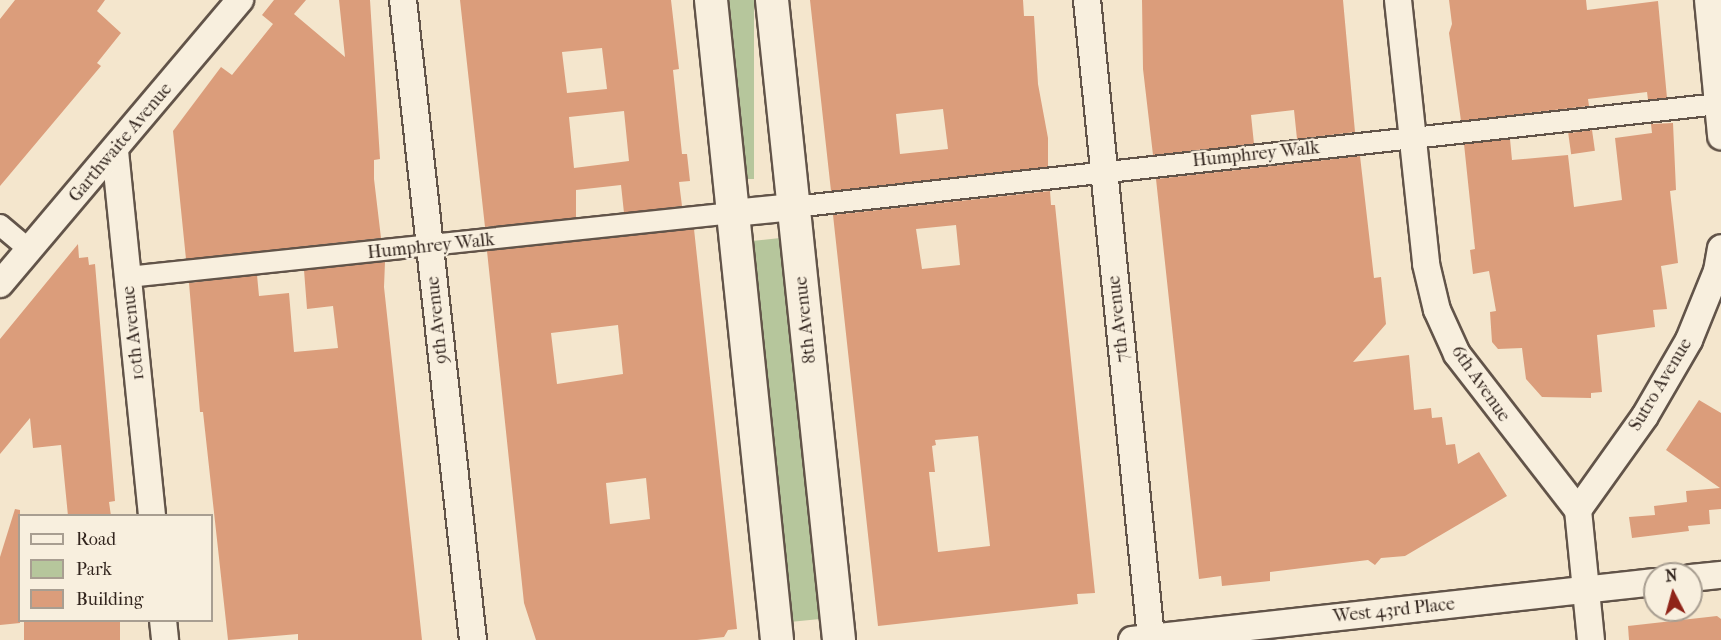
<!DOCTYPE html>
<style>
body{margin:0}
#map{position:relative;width:1721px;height:640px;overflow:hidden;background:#f4e6cd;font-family:"IM FELL French Canon",serif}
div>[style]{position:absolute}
.green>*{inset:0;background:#b6c69c;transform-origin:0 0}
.building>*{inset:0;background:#db9d7b;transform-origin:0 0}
.roads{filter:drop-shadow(2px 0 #625449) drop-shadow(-2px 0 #625449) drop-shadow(0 2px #625449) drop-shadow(0 -2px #625449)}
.pedestrian>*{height:20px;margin:-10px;padding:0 10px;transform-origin:10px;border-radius:10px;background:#f8efde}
.minor>*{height:26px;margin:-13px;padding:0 13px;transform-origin:13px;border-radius:13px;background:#f8efde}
.tertiary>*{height:32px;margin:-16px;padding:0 16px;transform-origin:16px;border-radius:16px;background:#f8efde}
span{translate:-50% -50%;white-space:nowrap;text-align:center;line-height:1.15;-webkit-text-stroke:4.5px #f8efde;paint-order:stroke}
.street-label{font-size:18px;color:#31241d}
.legend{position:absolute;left:18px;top:514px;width:195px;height:108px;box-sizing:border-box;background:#f8efde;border:2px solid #a89e91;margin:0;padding:8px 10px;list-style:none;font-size:18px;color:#31241d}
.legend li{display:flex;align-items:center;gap:12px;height:30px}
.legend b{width:30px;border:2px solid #a89e91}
.north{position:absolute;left:1643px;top:562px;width:60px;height:60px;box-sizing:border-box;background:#f8efde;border:2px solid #a89e91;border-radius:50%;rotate:354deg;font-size:16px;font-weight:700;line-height:24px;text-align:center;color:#31241d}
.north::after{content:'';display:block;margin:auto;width:21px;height:27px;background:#8f2418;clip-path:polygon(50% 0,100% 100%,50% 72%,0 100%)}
</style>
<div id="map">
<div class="green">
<i style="left:721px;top:0;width:33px;height:179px"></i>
<i style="left:780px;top:238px;width:383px;height:33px;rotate:84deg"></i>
</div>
<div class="building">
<i style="clip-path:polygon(15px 0,105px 0,97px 11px,121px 33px,97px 63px,101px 66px,0 186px,0 19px)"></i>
<i style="clip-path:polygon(274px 0,306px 0,294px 14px,345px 57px,339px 0,370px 0,380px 159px,374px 160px,374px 179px,381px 238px,186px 259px,173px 131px,221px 67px,232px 75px,273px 24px,262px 15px)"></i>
<i style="clip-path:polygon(evenodd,460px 0,671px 0,679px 69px,673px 70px,682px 154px,687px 154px,690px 181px,679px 182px,682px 206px,624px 213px,621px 185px,576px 190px,576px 218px,485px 227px,460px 0,602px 48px,607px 89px,567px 93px,562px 52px,602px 48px,460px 0,624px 111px,629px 161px,574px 168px,569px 117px,624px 111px)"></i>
<i style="clip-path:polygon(evenodd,810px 0,1023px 0,1024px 16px,1034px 16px,1038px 84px,1048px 138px,1048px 167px,831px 191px,810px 0,943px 109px,948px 149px,900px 154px,896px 114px,943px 109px)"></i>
<i style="clip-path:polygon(1142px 0,1343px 0,1355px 132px,1297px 139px,1294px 110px,1251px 115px,1254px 144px,1153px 155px,1143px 69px)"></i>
<i style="clip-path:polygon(1449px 0,1586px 0,1587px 10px,1658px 1px,1667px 98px,1648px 100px,1647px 92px,1588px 99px,1589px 106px,1461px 121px,1449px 33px,1452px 24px)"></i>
<i style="clip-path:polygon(1673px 123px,1676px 190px,1670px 191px,1678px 263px,1661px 266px,1667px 309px,1653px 310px,1655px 327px,1597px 335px,1602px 392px,1591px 393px,1591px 398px,1542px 397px,1526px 379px,1522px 348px,1498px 349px,1492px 342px,1490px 312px,1496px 311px,1489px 271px,1473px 274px,1470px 250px,1475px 249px,1464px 144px,1510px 139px,1512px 160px,1568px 155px,1574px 207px,1622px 200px,1615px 138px,1652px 133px,1651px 124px)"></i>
<i style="left:1592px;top:130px;width:21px;height:24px;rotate:82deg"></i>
<i style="clip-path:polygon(1360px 156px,1374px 278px,1381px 277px,1386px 324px,1353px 362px,1409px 355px,1414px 410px,1431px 408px,1432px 418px,1442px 417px,1446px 445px,1455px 444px,1458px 464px,1479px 452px,1507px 496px,1405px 556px,1381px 558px,1375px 565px,1368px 560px,1270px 572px,1270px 581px,1222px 586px,1221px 576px,1199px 579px,1156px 179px)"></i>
<i style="clip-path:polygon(evenodd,1050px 191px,1051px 205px,1055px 205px,1095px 593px,1077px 594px,1078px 604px,878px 626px,833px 215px,1050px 191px,956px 225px,960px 265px,922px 269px,916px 229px,956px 225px,1050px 191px,978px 436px,990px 546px,938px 552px,929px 472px,935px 472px,932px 446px,936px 445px,935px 440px,978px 436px)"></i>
<i style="clip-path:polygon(evenodd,694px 229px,737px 629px,728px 630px,724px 637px,697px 640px,536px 640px,524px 603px,487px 251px,694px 229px,618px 325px,623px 374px,557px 384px,551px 333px,618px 325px,694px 229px,646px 478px,650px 519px,610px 524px,606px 483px,646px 478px)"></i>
<i style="clip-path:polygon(78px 244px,79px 258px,88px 257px,89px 265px,95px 264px,115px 501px,109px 502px,111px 516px,68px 516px,61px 445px,33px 448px,30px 418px,0 454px,0 339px)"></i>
<i style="clip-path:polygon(385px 262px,384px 287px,422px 640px,298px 640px,298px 634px,228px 640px,203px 412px,200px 412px,189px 283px,257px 275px,259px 296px,289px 293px,294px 352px,338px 348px,333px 306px,307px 309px,304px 270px)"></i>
<i style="clip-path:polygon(1699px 400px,1721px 413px,1721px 509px,1709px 510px,1710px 524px,1688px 526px,1689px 531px,1632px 538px,1629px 517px,1655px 515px,1654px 506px,1687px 502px,1686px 491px,1720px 488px,1666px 450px)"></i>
<i style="clip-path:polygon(15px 509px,20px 510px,20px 623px,0 625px,0 557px)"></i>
<i style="clip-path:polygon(1717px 616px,1721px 619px,1721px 640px,1629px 640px,1628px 626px)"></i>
<i style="left:24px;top:621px;width:96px;height:19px"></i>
</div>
<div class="roads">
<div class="pedestrian">
<i style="left:794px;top:207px;width:930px;rotate:-6.36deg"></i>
<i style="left:0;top:225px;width:39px;rotate:40deg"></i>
<i style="left:128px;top:277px;width:608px;rotate:-6.04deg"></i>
</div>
<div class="minor">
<i style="left:403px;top:0;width:644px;rotate:83.76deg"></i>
<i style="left:1087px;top:0;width:641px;rotate:84.27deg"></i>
<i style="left:1398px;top:0;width:265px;rotate:83.9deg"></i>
<i style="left:1426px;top:264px;width:47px;rotate:76.6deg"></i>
<i style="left:1437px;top:310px;width:48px;rotate:65.6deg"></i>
<i style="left:1457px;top:354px;width:197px;rotate:52.2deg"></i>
<i style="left:1578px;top:510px;width:131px;rotate:84.3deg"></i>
<i style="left:1708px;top:0;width:137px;rotate:84.5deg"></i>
<i style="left:115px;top:151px;width:367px;rotate:84.2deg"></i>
<i style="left:733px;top:213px;width:61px;rotate:-5.6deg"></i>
<i style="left:0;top:284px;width:372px;rotate:-49.8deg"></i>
<i style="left:1578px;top:510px;width:115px;rotate:-54.5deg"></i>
<i style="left:1645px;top:416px;width:88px;rotate:-59.9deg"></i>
<i style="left:1689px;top:340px;width:74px;rotate:-67.9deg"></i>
<i style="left:1717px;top:271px;width:23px;rotate:-80deg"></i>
<i style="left:1691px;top:578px;width:30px;rotate:-6deg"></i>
<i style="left:163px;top:620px;width:20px;rotate:84deg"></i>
<i style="left:1132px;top:640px;width:526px;rotate:-6.33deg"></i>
</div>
<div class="tertiary">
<i style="left:711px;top:0;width:643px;rotate:84.11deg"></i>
<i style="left:772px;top:0;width:643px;rotate:84.02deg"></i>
</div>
</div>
<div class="street-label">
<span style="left:121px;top:143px;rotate:-50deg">Garthwaite Avenue</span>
<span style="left:1256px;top:155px;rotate:-6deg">Humphrey Walk</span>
<span style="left:431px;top:247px;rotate:-6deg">Humphrey Walk</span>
<span style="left:1119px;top:319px;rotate:-96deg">7th Avenue</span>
<span style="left:438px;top:320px;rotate:-96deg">9th Avenue</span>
<span style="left:806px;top:320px;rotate:-96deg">8th Avenue</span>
<span style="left:134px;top:333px;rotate:-96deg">10th Avenue</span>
<span style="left:1480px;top:384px;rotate:55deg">6th Avenue</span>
<span style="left:1661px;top:385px;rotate:-59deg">Sutro Avenue</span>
<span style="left:1394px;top:611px;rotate:-6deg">West 43rd Place</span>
</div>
<ul class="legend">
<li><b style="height:8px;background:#f8efde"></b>Road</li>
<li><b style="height:16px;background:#b6c69c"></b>Park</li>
<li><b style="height:16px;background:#db9d7b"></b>Building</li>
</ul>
<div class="north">N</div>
</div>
